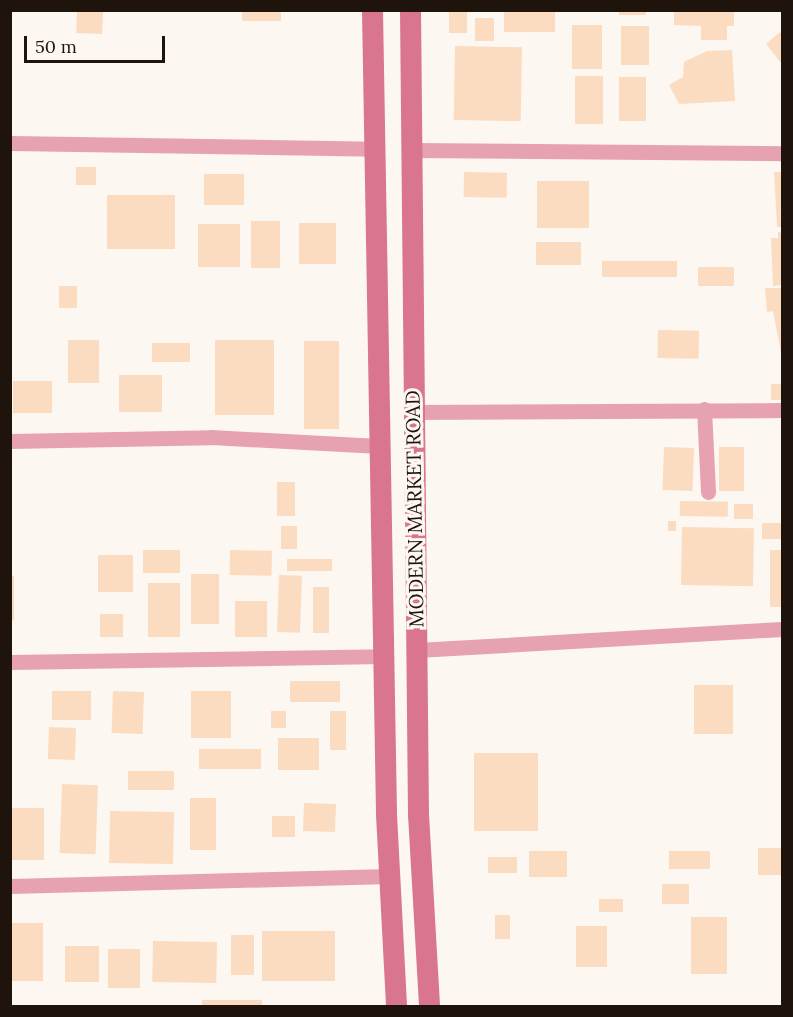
<!DOCTYPE html>
<style>
body{margin:0}
#map{position:relative;width:793px;height:1017px;overflow:hidden;background:#fdf7f1;font-family:Lora,serif}
div>[style]{position:absolute}
.building>*{inset:0;background:#fbdcc0;transform-origin:0 0}
.street>*{height:15px;margin:-7.5px;padding:0 7.5px;transform-origin:7.5px;border-radius:7.5px;background:#e7a2b1}
.secondary>*{height:21px;margin:-10.5px;padding:0 10.5px;transform-origin:10.5px;border-radius:10.5px;background:#d9758f}
span{translate:-50% -50%;white-space:nowrap;text-align:center;line-height:1.15;-webkit-text-stroke:6px #fdf7f1;paint-order:stroke}
.street-label{font-size:20px;color:#1f140b}
.frame{position:absolute;inset:0;border:12px solid #1f140b;pointer-events:none}
.scale{position:absolute;left:24px;top:36px;width:141px;height:27px;box-sizing:border-box;border:3px solid #1f140b;border-top:0;padding-left:8px;font-size:18px;line-height:21px;white-space:nowrap;color:#1f140b;-webkit-text-stroke:4px #fdf7f1;paint-order:stroke}
</style>
<div id="map">
<div class="building">
<i style="left:242px;top:10px;width:39px;height:11px"></i>
<i style="left:449px;top:10px;width:18px;height:23px"></i>
<i style="left:619px;top:10px;width:27px;height:5px"></i>
<i style="clip-path:polygon(674px 10px,734px 10px,734px 26px,727px 26px,727px 40px,701px 40px,701px 26px,674px 25px)"></i>
<i style="left:77px;top:11px;width:26px;height:22px;rotate:2deg"></i>
<i style="left:504px;top:12px;width:51px;height:20px"></i>
<i style="left:475px;top:18px;width:19px;height:23px"></i>
<i style="left:572px;top:25px;width:30px;height:44px"></i>
<i style="left:621px;top:26px;width:28px;height:39px"></i>
<i style="clip-path:polygon(780px 32px,782px 35px,782px 64px,766px 44px)"></i>
<i style="left:455px;top:46px;width:67px;height:74px;rotate:1deg"></i>
<i style="clip-path:polygon(732px 50px,735px 101px,679px 104px,669px 85px,683px 77px,684px 62px,707px 51px)"></i>
<i style="left:575px;top:76px;width:28px;height:48px"></i>
<i style="left:619px;top:77px;width:27px;height:44px"></i>
<i style="left:76px;top:167px;width:20px;height:18px"></i>
<i style="left:464px;top:172px;width:43px;height:25px;rotate:1deg"></i>
<i style="clip-path:polygon(774px 172px,782px 172px,782px 227px,777px 227px)"></i>
<i style="left:204px;top:174px;width:40px;height:31px"></i>
<i style="left:537px;top:181px;width:52px;height:47px"></i>
<i style="left:107px;top:195px;width:68px;height:54px"></i>
<i style="left:251px;top:221px;width:29px;height:47px"></i>
<i style="left:299px;top:223px;width:37px;height:41px"></i>
<i style="left:198px;top:224px;width:42px;height:43px"></i>
<i style="clip-path:polygon(778px 232px,782px 232px,782px 285px,773px 286px,771px 238px,778px 238px)"></i>
<i style="left:536px;top:242px;width:45px;height:23px"></i>
<i style="left:602px;top:261px;width:75px;height:16px"></i>
<i style="left:698px;top:267px;width:36px;height:19px"></i>
<i style="left:59px;top:286px;width:18px;height:22px"></i>
<i style="clip-path:polygon(765px 288px,782px 288px,782px 358px,773px 311px,767px 312px)"></i>
<i style="left:658px;top:330px;width:41px;height:28px;rotate:1deg"></i>
<i style="left:68px;top:340px;width:31px;height:43px"></i>
<i style="left:215px;top:340px;width:59px;height:75px"></i>
<i style="left:304px;top:341px;width:35px;height:88px"></i>
<i style="left:152px;top:343px;width:38px;height:19px"></i>
<i style="left:119px;top:375px;width:43px;height:37px"></i>
<i style="left:13px;top:381px;width:39px;height:32px"></i>
<i style="left:771px;top:384px;width:11px;height:16px"></i>
<i style="left:664px;top:447px;width:30px;height:43px;rotate:2deg"></i>
<i style="left:719px;top:447px;width:25px;height:44px"></i>
<i style="left:277px;top:482px;width:18px;height:34px"></i>
<i style="left:680px;top:501px;width:48px;height:15px;rotate:1deg"></i>
<i style="left:734px;top:504px;width:19px;height:15px"></i>
<i style="left:668px;top:521px;width:8px;height:10px"></i>
<i style="left:762px;top:523px;width:20px;height:16px"></i>
<i style="left:281px;top:526px;width:16px;height:23px"></i>
<i style="left:682px;top:527px;width:72px;height:58px;rotate:1deg"></i>
<i style="left:143px;top:550px;width:37px;height:23px"></i>
<i style="left:230px;top:550px;width:42px;height:25px;rotate:1deg"></i>
<i style="left:770px;top:550px;width:12px;height:57px"></i>
<i style="left:98px;top:555px;width:35px;height:37px"></i>
<i style="left:287px;top:559px;width:45px;height:12px"></i>
<i style="left:191px;top:574px;width:28px;height:50px"></i>
<i style="left:279px;top:575px;width:23px;height:57px;rotate:2deg"></i>
<i style="left:10px;top:576px;width:4px;height:44px"></i>
<i style="left:148px;top:583px;width:32px;height:54px"></i>
<i style="left:313px;top:587px;width:16px;height:46px"></i>
<i style="left:235px;top:601px;width:32px;height:36px"></i>
<i style="left:100px;top:614px;width:23px;height:23px"></i>
<i style="left:290px;top:681px;width:50px;height:21px"></i>
<i style="left:694px;top:685px;width:39px;height:49px"></i>
<i style="left:52px;top:691px;width:39px;height:29px"></i>
<i style="left:113px;top:691px;width:31px;height:42px;rotate:2deg"></i>
<i style="left:191px;top:691px;width:40px;height:47px"></i>
<i style="left:271px;top:711px;width:15px;height:17px"></i>
<i style="left:330px;top:711px;width:16px;height:39px"></i>
<i style="left:49px;top:727px;width:27px;height:32px;rotate:2deg"></i>
<i style="left:278px;top:738px;width:41px;height:32px"></i>
<i style="left:199px;top:749px;width:62px;height:20px"></i>
<i style="left:474px;top:753px;width:64px;height:78px"></i>
<i style="left:128px;top:771px;width:46px;height:19px"></i>
<i style="left:62px;top:784px;width:36px;height:69px;rotate:2deg"></i>
<i style="left:190px;top:798px;width:26px;height:52px"></i>
<i style="left:304px;top:803px;width:32px;height:28px;rotate:2deg"></i>
<i style="left:10px;top:808px;width:34px;height:52px"></i>
<i style="left:110px;top:811px;width:64px;height:52px;rotate:1deg"></i>
<i style="left:272px;top:816px;width:23px;height:21px"></i>
<i style="left:758px;top:848px;width:24px;height:27px"></i>
<i style="left:529px;top:851px;width:38px;height:26px"></i>
<i style="left:669px;top:851px;width:41px;height:18px"></i>
<i style="left:488px;top:857px;width:29px;height:16px"></i>
<i style="left:662px;top:884px;width:27px;height:20px"></i>
<i style="left:599px;top:899px;width:24px;height:13px"></i>
<i style="left:495px;top:915px;width:15px;height:24px"></i>
<i style="left:727px;top:917px;width:57px;height:36px;rotate:90deg"></i>
<i style="left:11px;top:923px;width:32px;height:58px"></i>
<i style="left:576px;top:926px;width:31px;height:41px"></i>
<i style="left:262px;top:931px;width:73px;height:50px"></i>
<i style="left:231px;top:935px;width:23px;height:40px"></i>
<i style="left:153px;top:941px;width:64px;height:41px;rotate:1deg"></i>
<i style="left:65px;top:946px;width:34px;height:36px"></i>
<i style="left:108px;top:949px;width:32px;height:39px"></i>
<i style="left:202px;top:1000px;width:60px;height:6px"></i>
</div>
<div class="street">
<i style="left:10px;top:143px;width:365px;rotate:0.9deg"></i>
<i style="left:411px;top:150px;width:371px;rotate:0.5deg"></i>
<i style="left:704px;top:409px;width:83px;rotate:87.2deg"></i>
<i style="left:411px;top:412px;width:371px;rotate:-0.3deg"></i>
<i style="left:10px;top:441px;width:201px;rotate:-1.1deg"></i>
<i style="left:211px;top:437px;width:168px;rotate:3.1deg"></i>
<i style="left:417px;top:650px;width:366px;rotate:-3.3deg"></i>
<i style="left:10px;top:662px;width:374px;rotate:-0.9deg"></i>
<i style="left:10px;top:886px;width:379px;rotate:-1.5deg"></i>
</div>
<div class="secondary">
<i style="left:372px;top:10px;width:804px;rotate:89deg"></i>
<i style="left:386px;top:814px;width:192px;rotate:87deg"></i>
<i style="left:410px;top:10px;width:804px;rotate:89.43deg"></i>
<i style="left:418px;top:814px;width:192px;rotate:86.7deg"></i>
</div>
<div class="street-label">
<span style="left:414px;top:509px;rotate:-91deg">MODERN MARKET ROAD</span>
</div>
<div class="frame"></div>
<div class="scale">50 m</div>
</div>
